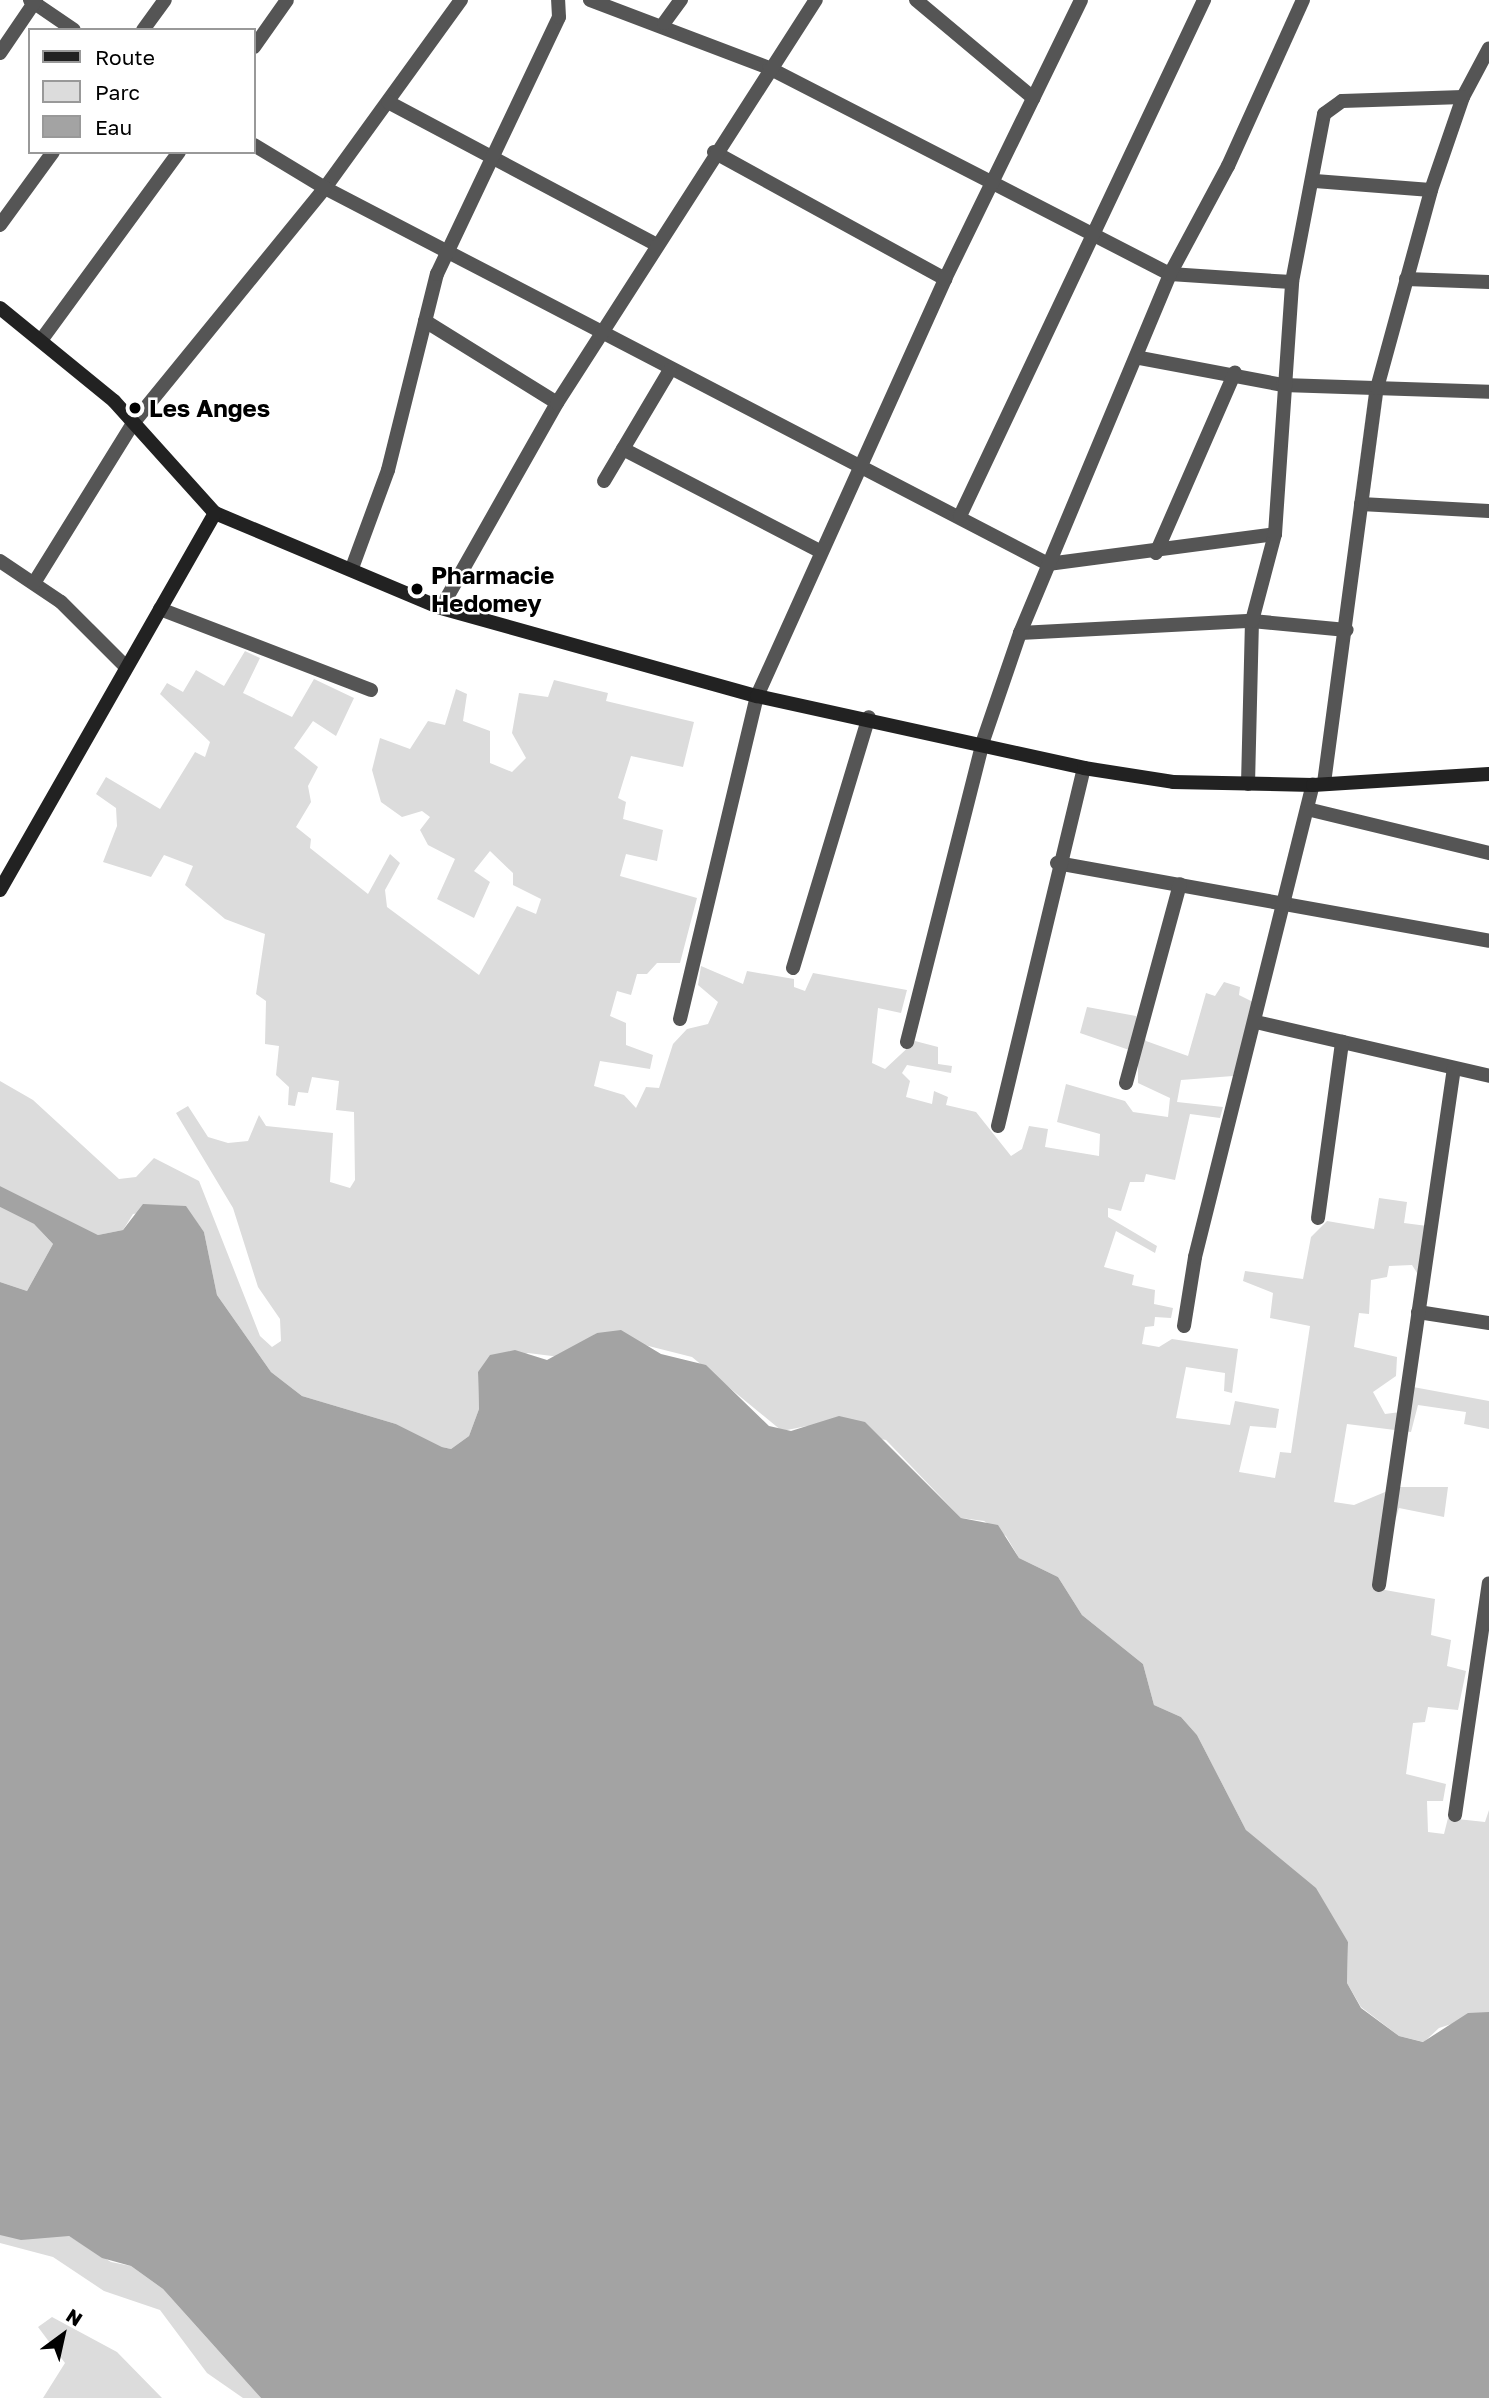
<!DOCTYPE html>
<style>
body{margin:0}
#map{position:relative;width:1489px;height:2398px;overflow:hidden;background:#fff;font-family:"Golos Text",sans-serif}
div>[style]{position:absolute}
.green>*{inset:0;background:#dcdcdc}
.water>*{inset:0;background:#a3a3a3}
.street>*{height:14px;margin:-7px;padding:0 7px;transform-origin:7px;border-radius:7px;background:#555}
.secondary>*{height:14px;margin:-7px;padding:0 7px;transform-origin:7px;border-radius:7px;background:#222}
.dots>*{width:19px;height:19px;translate:-50% -50%;box-sizing:border-box;border:4px solid #fff;border-radius:50%}
span{translate:-50% -50%;white-space:nowrap;text-align:center;line-height:1.15;-webkit-text-stroke:5px #fff;paint-order:stroke}
.poi-label{font-size:24px;color:#000;font-weight:700}
.left{translate:0 -50%;text-align:left}
.legend{position:absolute;left:28px;top:28px;width:228px;height:126px;box-sizing:border-box;background:#fff;border:2px solid #999;margin:0;padding:9px 12px;list-style:none;font-size:21px;color:#000}
.legend li{display:flex;align-items:center;gap:14px;height:35px}
.legend b{width:35px;border:2px solid #999}
.north{position:absolute;left:28px;top:2300px;width:70px;height:70px;-webkit-text-stroke:5px #fff;paint-order:stroke;rotate:33deg;font-size:19px;font-weight:700;line-height:28px;text-align:center;color:#000}
.north::after{content:'';display:block;margin:auto;width:24px;height:32px;background:#000;clip-path:polygon(50% 0,100% 100%,50% 72%,0 100%)}
</style>
<div id="map">
<div class="green">
<i style="clip-path:polygon(245px 651px,260px 658px,243px 693px,292px 717px,314px 679px,354px 698px,336px 736px,313px 721px,294px 748px,318px 767px,308px 786px,311px 802px,296px 827px,311px 839px,310px 848px,368px 894px,390px 854px,400px 863px,385px 890px,387px 907px,479px 975px,517px 906px,536px 914px,541px 899px,513px 885px,513px 873px,490px 851px,474px 871px,490px 882px,474px 918px,437px 899px,455px 859px,428px 845px,420px 830px,430px 817px,422px 811px,402px 817px,381px 802px,372px 770px,380px 738px,410px 749px,428px 721px,445px 725px,456px 689px,467px 694px,463px 721px,490px 731px,490px 763px,512px 772px,526px 758px,512px 733px,519px 693px,548px 697px,554px 680px,608px 693px,606px 701px,694px 722px,683px 767px,631px 756px,618px 798px,626px 802px,623px 819px,663px 830px,657px 861px,626px 854px,620px 876px,697px 898px,680px 963px,657px 963px,647px 974px,637px 974px,631px 995px,617px 991px,610px 1016px,626px 1023px,626px 1045px,653px 1055px,650px 1069px,600px 1061px,594px 1086px,624px 1095px,636px 1108px,646px 1087px,659px 1088px,673px 1044px,687px 1029px,708px 1024px,718px 1002px,698px 985px,701px 966px,743px 984px,747px 971px,794px 979px,794px 987px,805px 991px,813px 973px,907px 990px,901px 1013px,878px 1008px,872px 1063px,885px 1069px,915px 1041px,938px 1047px,938px 1064px,952px 1066px,951px 1073px,907px 1065px,902px 1073px,910px 1081px,906px 1097px,932px 1104px,934px 1091px,948px 1097px,946px 1105px,976px 1112px,1011px 1156px,1022px 1149px,1029px 1126px,1048px 1129px,1045px 1147px,1099px 1156px,1100px 1134px,1057px 1122px,1066px 1084px,1125px 1101px,1133px 1112px,1168px 1117px,1170px 1098px,1138px 1083px,1138px 1053px,1080px 1033px,1087px 1007px,1136px 1016px,1146px 1041px,1188px 1056px,1206px 993px,1215px 996px,1224px 982px,1240px 987px,1239px 995px,1255px 1003px,1233px 1076px,1181px 1080px,1177px 1102px,1223px 1107px,1220px 1118px,1190px 1114px,1175px 1180px,1146px 1174px,1144px 1182px,1130px 1182px,1121px 1211px,1108px 1208px,1108px 1217px,1157px 1246px,1155px 1253px,1116px 1231px,1104px 1267px,1134px 1275px,1132px 1285px,1155px 1290px,1154px 1304px,1173px 1308px,1171px 1318px,1155px 1317px,1154px 1326px,1145px 1327px,1142px 1344px,1159px 1347px,1172px 1339px,1238px 1349px,1232px 1393px,1224px 1391px,1225px 1373px,1186px 1367px,1176px 1418px,1230px 1425px,1235px 1401px,1279px 1409px,1276px 1428px,1250px 1426px,1239px 1472px,1275px 1478px,1280px 1452px,1291px 1453px,1310px 1326px,1270px 1318px,1273px 1293px,1243px 1281px,1245px 1271px,1303px 1279px,1311px 1237px,1327px 1221px,1374px 1229px,1379px 1198px,1407px 1202px,1404px 1223px,1435px 1227px,1419px 1276px,1412px 1265px,1389px 1266px,1387px 1277px,1371px 1280px,1369px 1314px,1359px 1313px,1354px 1347px,1397px 1357px,1396px 1376px,1373px 1392px,1385px 1414px,1408px 1411px,1413px 1387px,1489px 1401px,1489px 1429px,1464px 1424px,1466px 1412px,1418px 1405px,1411px 1432px,1347px 1424px,1334px 1502px,1354px 1505px,1397px 1487px,1448px 1487px,1444px 1517px,1399px 1508px,1374px 1588px,1435px 1599px,1431px 1635px,1451px 1640px,1447px 1666px,1466px 1671px,1458px 1710px,1428px 1707px,1425px 1722px,1413px 1723px,1406px 1774px,1446px 1784px,1443px 1801px,1427px 1801px,1428px 1832px,1444px 1834px,1448px 1818px,1485px 1822px,1489px 1810px,1489px 2012px,1439px 2028px,1424px 2042px,1399px 2036px,1361px 2007px,1347px 1983px,1348px 1942px,1246px 1830px,1197px 1735px,1181px 1717px,1154px 1705px,1143px 1664px,1082px 1615px,1058px 1577px,1019px 1558px,1006px 1536px,984px 1521px,961px 1518px,886px 1440px,807px 1426px,782px 1431px,692px 1357px,597px 1333px,560px 1357px,528px 1353px,478px 1372px,479px 1409px,469px 1436px,451px 1449px,442px 1447px,396px 1424px,302px 1396px,271px 1372px,217px 1295px,204px 1232px,185px 1206px,133px 1214px,123px 1230px,98px 1235px,0 1186px,0 1081px,33px 1100px,119px 1179px,136px 1177px,154px 1158px,199px 1181px,260px 1336px,272px 1347px,281px 1341px,280px 1319px,258px 1287px,233px 1208px,176px 1113px,188px 1106px,208px 1137px,228px 1143px,248px 1141px,259px 1115px,266px 1126px,333px 1133px,330px 1182px,350px 1188px,355px 1180px,354px 1112px,336px 1110px,339px 1081px,312px 1077px,308px 1093px,298px 1092px,295px 1106px,288px 1105px,289px 1087px,276px 1075px,279px 1046px,265px 1044px,266px 1001px,256px 994px,265px 934px,225px 919px,185px 885px,193px 866px,164px 855px,151px 877px,103px 862px,117px 826px,116px 808px,96px 794px,106px 777px,160px 809px,195px 752px,205px 757px,210px 742px,160px 694px,167px 683px,183px 692px,196px 670px,224px 686px)"></i>
<i style="clip-path:polygon(0 1207px,34px 1224px,53px 1244px,27px 1291px,0 1282px)"></i>
<i style="clip-path:polygon(0 2235px,69px 2236px,111px 2262px,131px 2266px,163px 2289px,261px 2398px,243px 2398px,207px 2373px,160px 2310px,104px 2291px,53px 2257px,0 2243px)"></i>
<i style="clip-path:polygon(52px 2317px,117px 2352px,162px 2398px,43px 2398px,65px 2363px,38px 2327px)"></i>
</div>
<div class="water">
<i style="clip-path:polygon(0 1186px,98px 1235px,123px 1230px,143px 1204px,186px 1206px,204px 1232px,217px 1295px,271px 1372px,302px 1396px,396px 1424px,442px 1447px,451px 1449px,469px 1436px,479px 1409px,478px 1372px,490px 1355px,515px 1350px,547px 1360px,597px 1333px,621px 1330px,661px 1354px,706px 1365px,769px 1426px,791px 1431px,839px 1416px,865px 1422px,961px 1518px,998px 1525px,1019px 1558px,1058px 1577px,1082px 1615px,1143px 1664px,1154px 1705px,1181px 1717px,1197px 1735px,1246px 1830px,1316px 1888px,1348px 1942px,1347px 1983px,1361px 2008px,1399px 2036px,1423px 2042px,1468px 2013px,1489px 2012px,1489px 2398px,261px 2398px,163px 2289px,131px 2266px,102px 2258px,69px 2236px,21px 2240px,0 2235px,0 1282px,27px 1291px,53px 1244px,34px 1224px,0 1207px)"></i>
</div>
<div class="street">
<i style="left:30px;top:0;width:53px;rotate:34.3deg"></i>
<i style="left:461px;top:0;width:232px;rotate:125.9deg"></i>
<i style="left:325px;top:188px;width:815px;rotate:27.48deg"></i>
<i style="left:1048px;top:564px;width:229px;rotate:-7.5deg"></i>
<i style="left:590px;top:0;width:191px;rotate:20.8deg"></i>
<i style="left:769px;top:68px;width:451px;rotate:27.2deg"></i>
<i style="left:1170px;top:274px;width:122px;rotate:3.8deg"></i>
<i style="left:916px;top:0;width:153px;rotate:39.9deg"></i>
<i style="left:664px;top:23px;width:29px;rotate:-54deg"></i>
<i style="left:143px;top:30px;width:37px;rotate:-54deg"></i>
<i style="left:254px;top:47px;width:57px;rotate:-54.9deg"></i>
<i style="left:0;top:53px;width:64px;rotate:-55.8deg"></i>
<i style="left:388px;top:102px;width:305px;rotate:28deg"></i>
<i style="left:714px;top:152px;width:264px;rotate:28.8deg"></i>
<i style="left:1315px;top:181px;width:116px;rotate:4.4deg"></i>
<i style="left:0;top:225px;width:90px;rotate:-54deg"></i>
<i style="left:1406px;top:279px;width:83px;rotate:2.1deg"></i>
<i style="left:425px;top:321px;width:155px;rotate:31.8deg"></i>
<i style="left:42px;top:339px;width:232px;rotate:-53.8deg"></i>
<i style="left:1140px;top:358px;width:146px;rotate:10.7deg"></i>
<i style="left:1283px;top:385px;width:206px;rotate:1.9deg"></i>
<i style="left:623px;top:449px;width:222px;rotate:27.4deg"></i>
<i style="left:604px;top:481px;width:129px;rotate:-59.3deg"></i>
<i style="left:1361px;top:504px;width:128px;rotate:3.1deg"></i>
<i style="left:960px;top:516px;width:571px;rotate:-64.69deg"></i>
<i style="left:1156px;top:553px;width:197px;rotate:-66.4deg"></i>
<i style="left:0;top:561px;width:73px;rotate:33.9deg"></i>
<i style="left:61px;top:602px;width:92px;rotate:45deg"></i>
<i style="left:352px;top:568px;width:104px;rotate:-69.8deg"></i>
<i style="left:388px;top:470px;width:202px;rotate:-76deg"></i>
<i style="left:437px;top:274px;width:284px;rotate:-64.6deg"></i>
<i style="left:559px;top:17px;width:17px;rotate:-93deg"></i>
<i style="left:34px;top:583px;width:190px;rotate:-58.2deg"></i>
<i style="left:134px;top:422px;width:302px;rotate:-50.8deg"></i>
<i style="left:325px;top:188px;width:83px;rotate:-148.8deg"></i>
<i style="left:441px;top:608px;width:236px;rotate:-60.5deg"></i>
<i style="left:557px;top:403px;width:479px;rotate:-57.3deg"></i>
<i style="left:160px;top:609px;width:226px;rotate:21deg"></i>
<i style="left:1020px;top:633px;width:232px;rotate:-3deg"></i>
<i style="left:1252px;top:621px;width:95px;rotate:5.4deg"></i>
<i style="left:1324px;top:783px;width:399px;rotate:-82.4deg"></i>
<i style="left:1377px;top:388px;width:205px;rotate:-74.7deg"></i>
<i style="left:1431px;top:190px;width:98px;rotate:-71deg"></i>
<i style="left:1463px;top:97px;width:55px;rotate:-62deg"></i>
<i style="left:1248px;top:784px;width:163px;rotate:-88.6deg"></i>
<i style="left:1252px;top:621px;width:90px;rotate:-75.2deg"></i>
<i style="left:1275px;top:534px;width:253px;rotate:-86.1deg"></i>
<i style="left:1292px;top:282px;width:171px;rotate:-79.2deg"></i>
<i style="left:1324px;top:114px;width:22px;rotate:-36deg"></i>
<i style="left:1342px;top:101px;width:121px;rotate:-1.9deg"></i>
<i style="left:1307px;top:809px;width:187px;rotate:13.6deg"></i>
<i style="left:1057px;top:863px;width:439px;rotate:10.2deg"></i>
<i style="left:793px;top:968px;width:262px;rotate:-73.2deg"></i>
<i style="left:680px;top:1019px;width:332px;rotate:-76.6deg"></i>
<i style="left:757px;top:696px;width:457px;rotate:-65.7deg"></i>
<i style="left:945px;top:279px;width:310px;rotate:-64deg"></i>
<i style="left:1256px;top:1022px;width:239px;rotate:13deg"></i>
<i style="left:907px;top:1042px;width:310px;rotate:-75.8deg"></i>
<i style="left:983px;top:741px;width:114px;rotate:-71.1deg"></i>
<i style="left:1020px;top:633px;width:389px;rotate:-67.3deg"></i>
<i style="left:1170px;top:274px;width:123px;rotate:-61.8deg"></i>
<i style="left:1228px;top:166px;width:182px;rotate:-65.7deg"></i>
<i style="left:1126px;top:1083px;width:206px;rotate:-74.8deg"></i>
<i style="left:998px;top:1126px;width:368px;rotate:-76.5deg"></i>
<i style="left:1318px;top:1218px;width:178px;rotate:-82.2deg"></i>
<i style="left:1418px;top:1312px;width:72px;rotate:8.8deg"></i>
<i style="left:1184px;top:1326px;width:70px;rotate:-80.9deg"></i>
<i style="left:1195px;top:1257px;width:487px;rotate:-76deg"></i>
<i style="left:1379px;top:1585px;width:522px;rotate:-81.75deg"></i>
<i style="left:1455px;top:1815px;width:234px;rotate:-81.7deg"></i>
</div>
<div class="secondary">
<i style="left:0;top:308px;width:147px;rotate:39.2deg"></i>
<i style="left:114px;top:401px;width:151px;rotate:48deg"></i>
<i style="left:215px;top:513px;width:245px;rotate:22.8deg"></i>
<i style="left:441px;top:608px;width:328px;rotate:15.6deg"></i>
<i style="left:757px;top:696px;width:335px;rotate:12.4deg"></i>
<i style="left:1084px;top:768px;width:90px;rotate:8.9deg"></i>
<i style="left:1173px;top:782px;width:140px;rotate:1.2deg"></i>
<i style="left:1313px;top:785px;width:176px;rotate:-3.6deg"></i>
<i style="left:0;top:890px;width:434px;rotate:-60.3deg"></i>
</div>
<div class="dots">
<i style="left:135px;top:408px;background:#000"></i>
<i style="left:417px;top:589px;background:#000"></i>
</div>
<div class="poi-label">
<span class="left" style="left:149px;top:408px">Les Anges</span>
<span class="left" style="left:431px;top:589px">Pharmacie<br>Hedomey</span>
</div>
<ul class="legend">
<li><b style="height:9px;background:#222"></b>Route</li>
<li><b style="height:19px;background:#dcdcdc"></b>Parc</li>
<li><b style="height:19px;background:#a3a3a3"></b>Eau</li>
</ul>
<div class="north">N</div>
</div>
